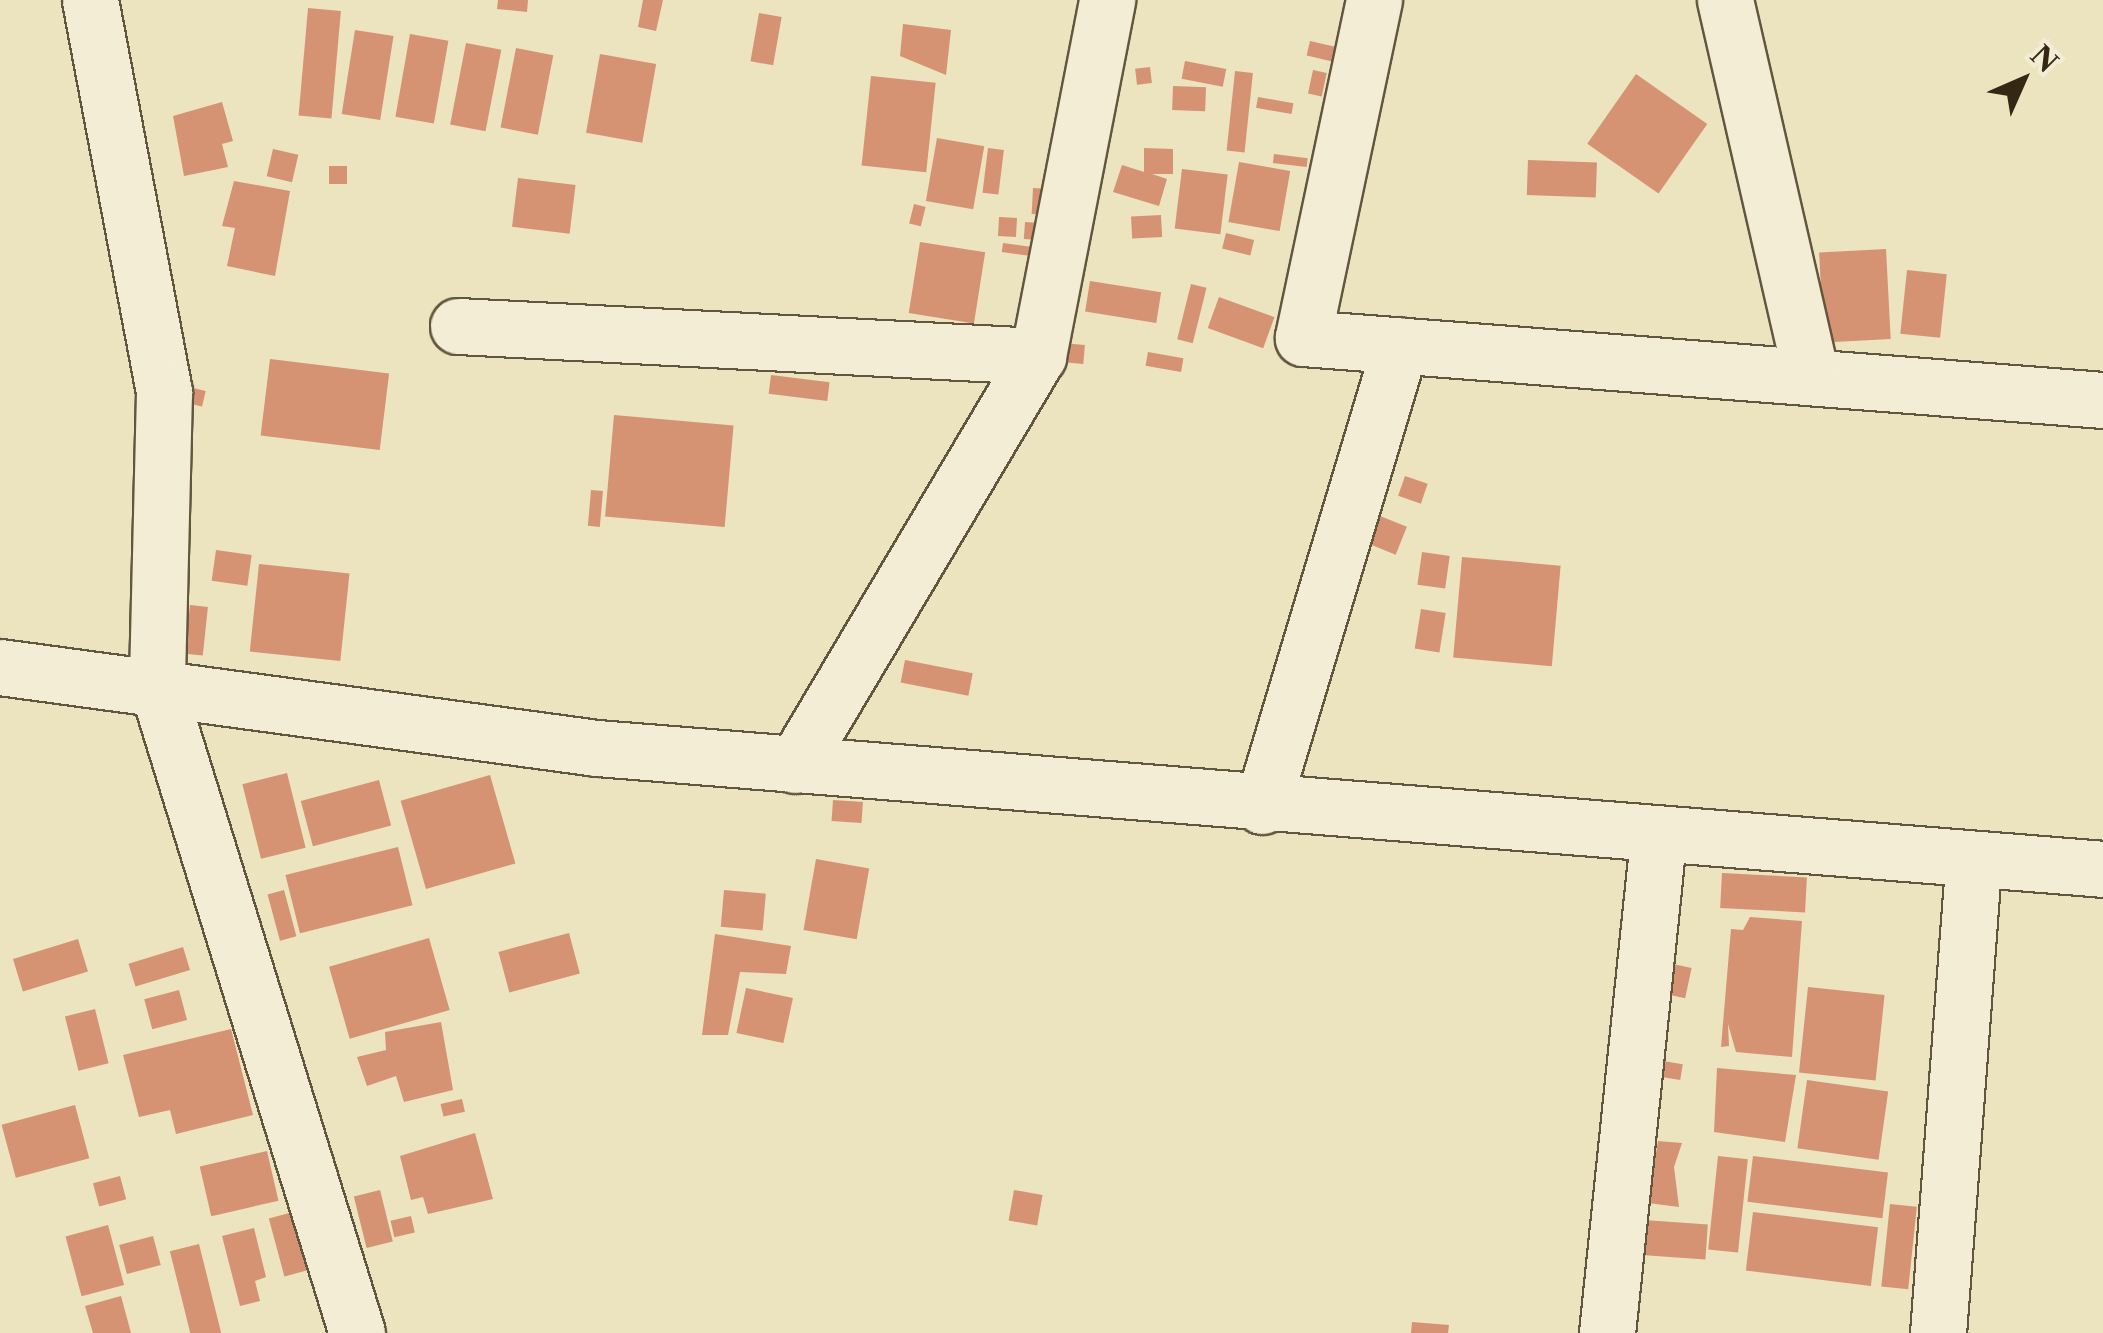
<!DOCTYPE html>
<style>
body{margin:0}
#map{position:relative;width:2103px;height:1333px;overflow:hidden;background:#ece3bf;font-family:"Libre Caslon Text",serif}
div>[style]{position:absolute}
.building>*{inset:0;background:#d59373;transform-origin:0 0}
.roads{filter:drop-shadow(2px 0 #62563f) drop-shadow(-2px 0 #62563f) drop-shadow(0 2px #62563f) drop-shadow(0 -2px #62563f)}
.minor>*{height:55px;margin:-27.5px;padding:0 27.5px;transform-origin:27.5px;border-radius:27.5px;background:#f3edd5}
span{translate:-50% -50%;white-space:nowrap;text-align:center;line-height:1.15;-webkit-text-stroke:8px #f3edd5;paint-order:stroke}
.north{position:absolute;left:1973px;top:30px;width:100px;height:100px;-webkit-text-stroke:8px #f3edd5;paint-order:stroke;rotate:45deg;font-size:28px;font-weight:700;line-height:40px;text-align:center;color:#342714}
.north::after{content:'';display:block;margin:auto;width:35px;height:45px;background:#342714;clip-path:polygon(50% 0,100% 100%,50% 72%,0 100%)}
</style>
<div id="map">
<div class="building">
<i style="clip-path:polygon(498px 0,528px 0,527px 12px,497px 9px)"></i>
<i style="clip-path:polygon(643px 0,663px 0,656px 31px,638px 27px)"></i>
<i style="left:308px;top:8px;width:33px;height:108px;rotate:5deg"></i>
<i style="left:759px;top:13px;width:23px;height:49px;rotate:10deg"></i>
<i style="clip-path:polygon(903px 24px,951px 30px,946px 75px,900px 56px)"></i>
<i style="left:355px;top:30px;width:39px;height:85px;rotate:9deg"></i>
<i style="left:410px;top:34px;width:39px;height:84px;rotate:10deg"></i>
<i style="left:1310px;top:41px;width:36px;height:15px;rotate:13deg"></i>
<i style="left:466px;top:43px;width:36px;height:83px;rotate:11deg"></i>
<i style="left:516px;top:48px;width:38px;height:81px;rotate:11deg"></i>
<i style="left:600px;top:54px;width:57px;height:80px;rotate:10deg"></i>
<i style="left:1185px;top:61px;width:42px;height:18px;rotate:11deg"></i>
<i style="left:1150px;top:67px;width:16px;height:15px;rotate:83deg"></i>
<i style="left:1313px;top:70px;width:14px;height:24px;rotate:12deg"></i>
<i style="left:1235px;top:71px;width:18px;height:80px;rotate:6deg"></i>
<i style="left:1636px;top:74px;width:87px;height:85px;rotate:35deg"></i>
<i style="left:871px;top:76px;width:65px;height:90px;rotate:6deg"></i>
<i style="left:1173px;top:86px;width:33px;height:24px;rotate:2deg"></i>
<i style="left:1258px;top:97px;width:36px;height:11px;rotate:10deg"></i>
<i style="clip-path:polygon(222px 102px,233px 141px,222px 144px,228px 167px,184px 176px,173px 116px)"></i>
<i style="left:937px;top:138px;width:48px;height:64px;rotate:10deg"></i>
<i style="left:988px;top:148px;width:16px;height:45px;rotate:7deg"></i>
<i style="clip-path:polygon(1144px 148px,1173px 149px,1173px 174px,1152px 174px,1167px 179px,1159px 206px,1113px 192px,1122px 165px,1144px 172px)"></i>
<i style="left:273px;top:149px;width:26px;height:28px;rotate:13deg"></i>
<i style="left:1274px;top:154px;width:34px;height:9px;rotate:7deg"></i>
<i style="left:1528px;top:160px;width:69px;height:35px;rotate:2deg"></i>
<i style="left:1239px;top:162px;width:52px;height:61px;rotate:10deg"></i>
<i style="left:329px;top:166px;width:18px;height:18px"></i>
<i style="left:1182px;top:169px;width:46px;height:60px;rotate:7deg"></i>
<i style="left:518px;top:178px;width:58px;height:49px;rotate:7deg"></i>
<i style="clip-path:polygon(234px 181px,290px 191px,275px 276px,227px 266px,235px 228px,222px 226px)"></i>
<i style="left:1033px;top:188px;width:18px;height:26px;rotate:3deg"></i>
<i style="left:914px;top:204px;width:12px;height:20px;rotate:14deg"></i>
<i style="left:1161px;top:215px;width:22px;height:30px;rotate:87deg"></i>
<i style="left:999px;top:217px;width:18px;height:19px;rotate:3deg"></i>
<i style="left:1025px;top:222px;width:15px;height:17px;rotate:4deg"></i>
<i style="left:1226px;top:233px;width:29px;height:16px;rotate:14deg"></i>
<i style="left:920px;top:242px;width:66px;height:72px;rotate:9deg"></i>
<i style="left:1003px;top:243px;width:29px;height:9px;rotate:8deg"></i>
<i style="left:1886px;top:249px;width:90px;height:67px;rotate:87deg"></i>
<i style="left:1907px;top:270px;width:40px;height:64px;rotate:6deg"></i>
<i style="left:1090px;top:281px;width:72px;height:31px;rotate:9deg"></i>
<i style="left:1191px;top:284px;width:16px;height:57px;rotate:14deg"></i>
<i style="left:1219px;top:297px;width:59px;height:33px;rotate:20deg"></i>
<i style="left:1062px;top:343px;width:23px;height:19px;rotate:5deg"></i>
<i style="left:1148px;top:352px;width:36px;height:14px;rotate:10deg"></i>
<i style="left:270px;top:359px;width:120px;height:77px;rotate:7deg"></i>
<i style="left:771px;top:375px;width:59px;height:19px;rotate:7deg"></i>
<i style="left:193px;top:388px;width:13px;height:16px;rotate:13deg"></i>
<i style="left:614px;top:415px;width:120px;height:102px;rotate:5deg"></i>
<i style="left:1405px;top:476px;width:24px;height:21px;rotate:19deg"></i>
<i style="left:591px;top:490px;width:12px;height:36px;rotate:5deg"></i>
<i style="left:1380px;top:516px;width:29px;height:30px;rotate:22deg"></i>
<i style="left:216px;top:550px;width:36px;height:31px;rotate:8deg"></i>
<i style="left:1422px;top:552px;width:28px;height:33px;rotate:8deg"></i>
<i style="left:1462px;top:557px;width:99px;height:101px;rotate:5deg"></i>
<i style="left:259px;top:564px;width:91px;height:88px;rotate:6deg"></i>
<i style="left:190px;top:605px;width:18px;height:49px;rotate:6deg"></i>
<i style="left:1421px;top:609px;width:25px;height:40px;rotate:9deg"></i>
<i style="left:905px;top:660px;width:69px;height:23px;rotate:11deg"></i>
<i style="left:287px;top:773px;width:77px;height:46px;rotate:76deg"></i>
<i style="left:490px;top:775px;width:92px;height:93px;rotate:74deg"></i>
<i style="left:379px;top:780px;width:47px;height:81px;rotate:75deg"></i>
<i style="left:833px;top:800px;width:30px;height:21px;rotate:4deg"></i>
<i style="left:398px;top:847px;width:60px;height:116px;rotate:76deg"></i>
<i style="left:816px;top:859px;width:54px;height:72px;rotate:10deg"></i>
<i style="left:1722px;top:873px;width:85px;height:35px;rotate:3deg"></i>
<i style="left:284px;top:890px;width:48px;height:17px;rotate:75deg"></i>
<i style="left:724px;top:890px;width:42px;height:37px;rotate:5deg"></i>
<i style="clip-path:polygon(1750px 917px,1802px 921px,1792px 1057px,1736px 1052px,1728px 1024px,1729px 1046px,1721px 1047px,1731px 929px,1743px 930px)"></i>
<i style="left:569px;top:933px;width:42px;height:73px;rotate:75deg"></i>
<i style="clip-path:polygon(715px 934px,791px 946px,786px 974px,740px 972px,728px 1035px,702px 1035px)"></i>
<i style="left:429px;top:938px;width:75px;height:104px;rotate:74deg"></i>
<i style="left:78px;top:939px;width:34px;height:68px;rotate:73deg"></i>
<i style="left:183px;top:947px;width:24px;height:57px;rotate:73deg"></i>
<i style="left:1673px;top:964px;width:19px;height:31px;rotate:12deg"></i>
<i style="left:1808px;top:987px;width:77px;height:86px;rotate:6deg"></i>
<i style="left:746px;top:988px;width:48px;height:46px;rotate:12deg"></i>
<i style="left:179px;top:990px;width:31px;height:36px;rotate:75deg"></i>
<i style="left:95px;top:1009px;width:56px;height:31px;rotate:76deg"></i>
<i style="clip-path:polygon(441px 1022px,453px 1090px,404px 1102px,396px 1076px,367px 1086px,357px 1057px,386px 1050px,385px 1032px)"></i>
<i style="clip-path:polygon(231px 1029px,253px 1115px,176px 1134px,170px 1110px,139px 1117px,123px 1055px)"></i>
<i style="left:1663px;top:1061px;width:20px;height:16px;rotate:9deg"></i>
<i style="clip-path:polygon(1717px 1068px,1796px 1075px,1785px 1142px,1714px 1132px)"></i>
<i style="left:1807px;top:1080px;width:82px;height:69px;rotate:8deg"></i>
<i style="left:462px;top:1099px;width:13px;height:22px;rotate:77deg"></i>
<i style="left:75px;top:1105px;width:55px;height:76px;rotate:75deg"></i>
<i style="clip-path:polygon(475px 1133px,493px 1199px,428px 1214px,423px 1197px,411px 1200px,400px 1156px)"></i>
<i style="clip-path:polygon(1658px 1141px,1682px 1143px,1674px 1167px,1679px 1207px,1648px 1203px)"></i>
<i style="left:267px;top:1151px;width:51px;height:69px;rotate:77deg"></i>
<i style="left:1718px;top:1156px;width:30px;height:94px;rotate:6deg"></i>
<i style="left:1753px;top:1156px;width:136px;height:46px;rotate:7deg"></i>
<i style="left:120px;top:1176px;width:24px;height:28px;rotate:75deg"></i>
<i style="left:380px;top:1190px;width:53px;height:27px;rotate:76deg"></i>
<i style="left:1014px;top:1190px;width:29px;height:31px;rotate:10deg"></i>
<i style="left:1890px;top:1204px;width:27px;height:83px;rotate:6deg"></i>
<i style="left:293px;top:1212px;width:60px;height:25px;rotate:75deg"></i>
<i style="left:1753px;top:1212px;width:126px;height:59px;rotate:7deg"></i>
<i style="left:411px;top:1216px;width:17px;height:21px;rotate:77deg"></i>
<i style="left:1644px;top:1220px;width:64px;height:35px;rotate:4deg"></i>
<i style="left:108px;top:1225px;width:62px;height:44px;rotate:75deg"></i>
<i style="clip-path:polygon(254px 1228px,266px 1277px,255px 1281px,260px 1301px,240px 1306px,222px 1236px)"></i>
<i style="left:153px;top:1236px;width:30px;height:35px;rotate:75deg"></i>
<i style="left:199px;top:1244px;width:92px;height:30px;rotate:76deg"></i>
<i style="clip-path:polygon(121px 1296px,131px 1333px,93px 1333px,85px 1306px)"></i>
<i style="clip-path:polygon(1412px 1322px,1449px 1325px,1448px 1333px,1411px 1333px)"></i>
</div>
<div class="roads">
<div class="minor">
<i style="left:90px;top:0;width:399px;rotate:79.3deg"></i>
<i style="left:164px;top:392px;width:294px;rotate:91.4deg"></i>
<i style="left:157px;top:686px;width:677px;rotate:72.82deg"></i>
<i style="left:1374px;top:0;width:345px;rotate:101.9deg"></i>
<i style="left:1303px;top:338px;width:802px;rotate:4.43deg"></i>
<i style="left:1725px;top:0;width:382px;rotate:77.1deg"></i>
<i style="left:458px;top:326px;width:581px;rotate:2.96deg"></i>
<i style="left:0;top:667px;width:602px;rotate:7.73deg"></i>
<i style="left:597px;top:748px;width:1511px;rotate:4.59deg"></i>
<i style="left:795px;top:765px;width:476px;rotate:-59.3deg"></i>
<i style="left:1038px;top:356px;width:363px;rotate:-79deg"></i>
<i style="left:1262px;top:806px;width:481px;rotate:-73.3deg"></i>
<i style="left:1607px;top:1333px;width:498px;rotate:-84.1deg"></i>
<i style="left:1938px;top:1333px;width:469px;rotate:-85.7deg"></i>
</div>
</div>
<div class="north">N</div>
</div>
